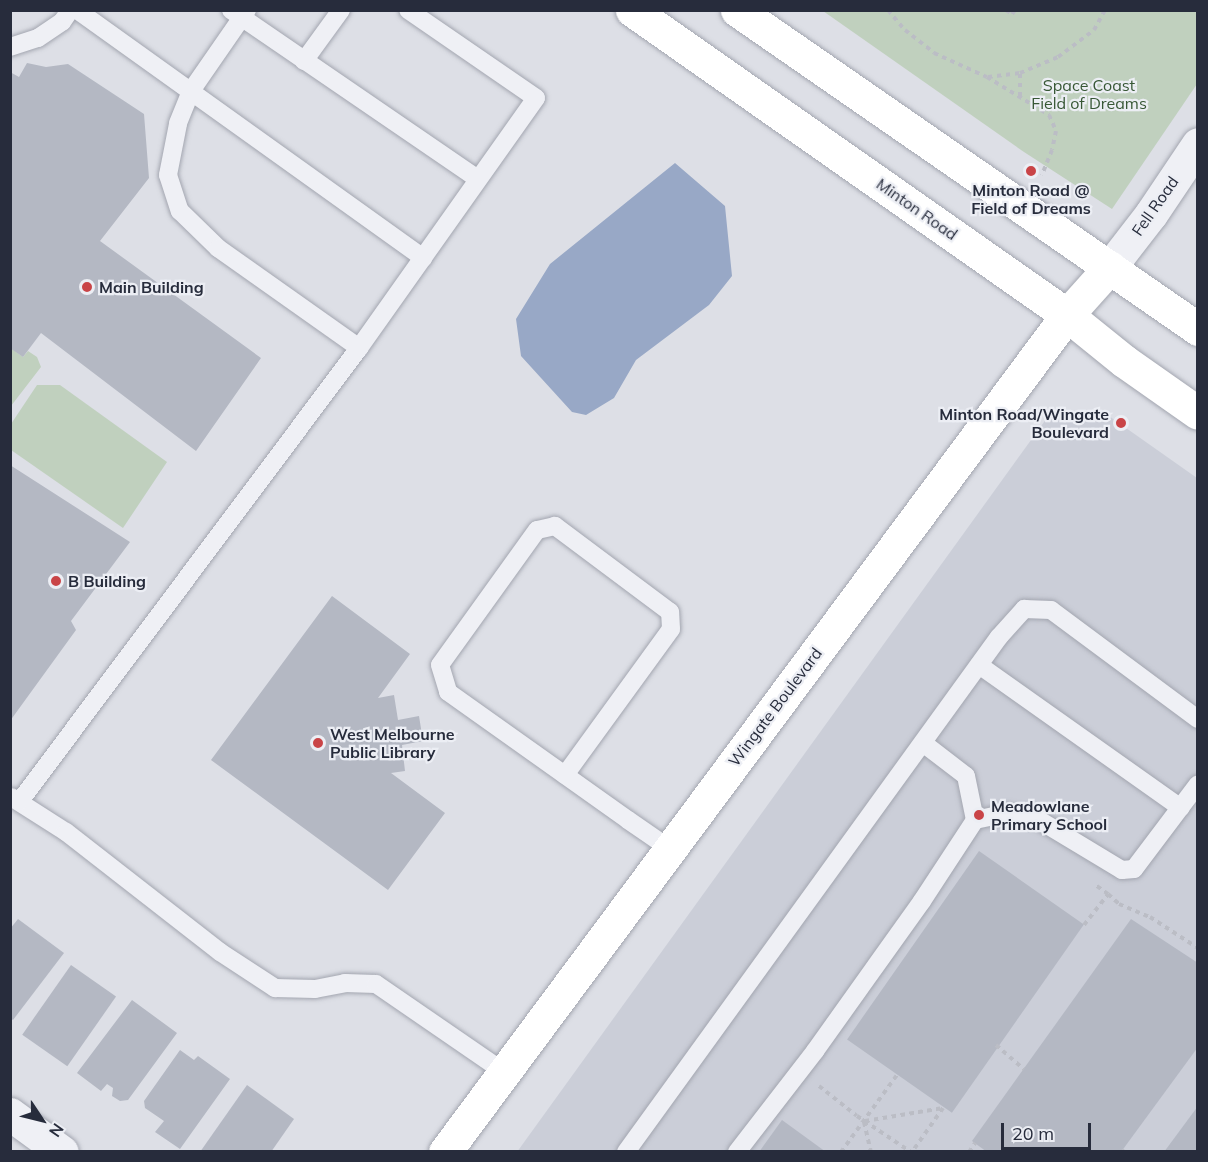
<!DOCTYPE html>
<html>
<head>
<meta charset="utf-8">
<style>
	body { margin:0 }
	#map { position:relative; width:1208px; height:1162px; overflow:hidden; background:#dddfe6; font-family:Mulish,sans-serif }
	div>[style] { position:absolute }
	.built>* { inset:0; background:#cbced8 }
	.green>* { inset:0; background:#c0d0be }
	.water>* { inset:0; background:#98a8c6 }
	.building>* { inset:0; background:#b4b8c3; transform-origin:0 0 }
	.path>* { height:4px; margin-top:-2px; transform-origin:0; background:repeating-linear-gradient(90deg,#bbbdc5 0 4.5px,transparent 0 9px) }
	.roads { filter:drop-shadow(0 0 2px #a3a6b0) drop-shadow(0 0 2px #a3a6b0) }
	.lane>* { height:18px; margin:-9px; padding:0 9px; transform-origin:9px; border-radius:9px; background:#eff0f5 }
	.street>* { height:33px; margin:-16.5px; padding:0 16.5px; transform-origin:16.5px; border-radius:16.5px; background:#eff0f5 }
	.secondary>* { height:33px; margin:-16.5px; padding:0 16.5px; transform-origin:16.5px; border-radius:16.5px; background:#fff }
	.dots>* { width:16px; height:16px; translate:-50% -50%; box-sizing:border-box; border:3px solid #eceef4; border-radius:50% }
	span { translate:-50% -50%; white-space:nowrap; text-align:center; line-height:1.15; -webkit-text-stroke:4.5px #eceef4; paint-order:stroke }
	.park-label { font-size:16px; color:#375735 }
	.poi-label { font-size:16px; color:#272c3c; font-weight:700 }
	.left { translate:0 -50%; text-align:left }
	.right { translate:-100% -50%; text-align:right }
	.street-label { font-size:16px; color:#272c3c }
	.frame { position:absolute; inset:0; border:12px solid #272c3c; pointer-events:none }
	.north { position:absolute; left:12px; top:1090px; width:60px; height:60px; -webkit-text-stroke:4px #eceef4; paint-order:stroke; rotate:125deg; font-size:16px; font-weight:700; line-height:24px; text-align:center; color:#272c3c }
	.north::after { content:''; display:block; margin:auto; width:21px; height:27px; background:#272c3c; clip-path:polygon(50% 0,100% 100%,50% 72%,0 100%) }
	.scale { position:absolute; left:1001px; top:1123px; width:90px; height:27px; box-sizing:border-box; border:3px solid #272c3c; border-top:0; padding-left:8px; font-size:18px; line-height:21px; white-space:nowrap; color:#272c3c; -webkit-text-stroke:4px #eceef4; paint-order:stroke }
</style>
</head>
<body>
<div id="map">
	<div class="built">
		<div style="clip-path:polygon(1052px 411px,1109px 416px,1197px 478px,1197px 1151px,517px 1152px)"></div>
	</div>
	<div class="green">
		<div style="clip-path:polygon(823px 11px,1197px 11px,1197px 84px,1112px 209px,1024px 152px)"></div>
		<div style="clip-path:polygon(11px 348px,23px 357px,28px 351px,37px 357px,41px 367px,11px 406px)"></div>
		<div style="clip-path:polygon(37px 385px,60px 385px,167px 462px,123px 528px,11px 450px,11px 424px)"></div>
	</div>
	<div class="water">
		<div style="clip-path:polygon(675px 163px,725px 206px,732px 276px,709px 305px,636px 360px,614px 398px,586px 415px,572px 412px,521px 356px,516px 319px,550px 264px)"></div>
	</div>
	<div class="building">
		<div style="clip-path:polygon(27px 63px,46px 67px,68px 64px,144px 114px,149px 178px,100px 241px,261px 358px,196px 451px,41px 333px,23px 357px,10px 348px,10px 72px,19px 77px)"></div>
		<div style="clip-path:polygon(10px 465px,130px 542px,71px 621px,76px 630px,10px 721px)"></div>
		<div style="clip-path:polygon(332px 596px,410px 654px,378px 698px,394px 695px,398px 720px,419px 716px,423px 741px,402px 745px,405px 771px,391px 773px,445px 813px,388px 890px,211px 760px)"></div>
		<div style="left:979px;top:851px;width:128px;height:230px;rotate:35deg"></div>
		<div style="clip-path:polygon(18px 919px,64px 953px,13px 1020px,10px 1018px,10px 929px)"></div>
		<div style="clip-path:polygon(1131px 919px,1198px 963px,1198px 1047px,1121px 1152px,987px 1152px,972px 1141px)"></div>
		<div style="left:71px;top:965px;width:55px;height:85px;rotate:35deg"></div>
		<div style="clip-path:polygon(132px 1000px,177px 1033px,128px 1100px,120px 1101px,112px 1096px,113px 1088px,107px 1084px,101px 1091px,77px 1073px)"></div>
		<div style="clip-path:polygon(180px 1050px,194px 1060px,198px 1056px,230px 1079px,180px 1149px,155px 1132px,164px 1121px,145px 1108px,144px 1101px)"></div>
		<div style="clip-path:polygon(247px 1085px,294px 1119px,271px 1152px,200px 1152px)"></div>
		<div style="clip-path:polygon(1198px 1106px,1198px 1152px,1164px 1152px)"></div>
		<div style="clip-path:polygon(782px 1120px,826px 1152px,759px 1152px)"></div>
	</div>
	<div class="path">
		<div style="left:888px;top:10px;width:26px;rotate:50deg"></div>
		<div style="left:905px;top:30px;width:37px;rotate:38deg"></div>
		<div style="left:934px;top:53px;width:58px;rotate:24.4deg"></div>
		<div style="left:987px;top:77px;width:73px;rotate:31.5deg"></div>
		<div style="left:1049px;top:115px;width:17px;rotate:66deg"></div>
		<div style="left:1056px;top:131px;width:19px;rotate:102deg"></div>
		<div style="left:1052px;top:150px;width:27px;rotate:112deg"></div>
		<div style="left:1006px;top:10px;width:7px;rotate:34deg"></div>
		<div style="left:1012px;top:14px;width:5px;rotate:-53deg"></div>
		<div style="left:988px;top:77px;width:32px;rotate:-7deg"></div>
		<div style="left:1020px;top:73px;width:41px;rotate:-22.8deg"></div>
		<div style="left:1058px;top:57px;width:45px;rotate:-36.9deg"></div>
		<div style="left:1094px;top:30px;width:23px;rotate:-61deg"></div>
		<div style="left:1020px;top:96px;width:23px;rotate:-90deg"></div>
		<div style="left:1108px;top:894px;width:15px;rotate:42deg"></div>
		<div style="left:1119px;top:904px;width:34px;rotate:23deg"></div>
		<div style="left:1150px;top:917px;width:57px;rotate:32.9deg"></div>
		<div style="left:1084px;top:925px;width:39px;rotate:-52deg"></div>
		<div style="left:1108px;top:894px;width:17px;rotate:-144deg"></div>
		<div style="left:996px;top:1045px;width:37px;rotate:41deg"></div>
		<div style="left:819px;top:1086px;width:48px;rotate:38.3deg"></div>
		<div style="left:857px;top:1116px;width:65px;rotate:33.7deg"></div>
		<div style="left:865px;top:1121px;width:79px;rotate:-9.5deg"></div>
		<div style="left:943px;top:1108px;width:54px;rotate:125.2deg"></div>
		<div style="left:864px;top:1122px;width:31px;rotate:77deg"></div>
		<div style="left:1122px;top:1150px;width:3px;rotate:45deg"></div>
		<div style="left:841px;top:1152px;width:95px;rotate:-54deg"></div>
		<div style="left:969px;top:1152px;width:11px;rotate:-56deg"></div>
	</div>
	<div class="roads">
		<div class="lane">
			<div style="left:77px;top:10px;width:426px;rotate:35.6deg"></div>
			<div style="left:231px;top:10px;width:299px;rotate:34.4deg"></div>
			<div style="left:247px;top:10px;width:98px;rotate:124.7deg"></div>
			<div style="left:191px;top:91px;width:35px;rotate:112deg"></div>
			<div style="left:178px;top:124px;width:52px;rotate:101.1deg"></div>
			<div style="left:168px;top:175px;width:38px;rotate:72deg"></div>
			<div style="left:180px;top:211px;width:53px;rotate:44.2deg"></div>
			<div style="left:218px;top:248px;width:173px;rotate:35.3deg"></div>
			<div style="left:10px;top:47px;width:29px;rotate:-18deg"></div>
			<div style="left:38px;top:38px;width:29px;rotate:-34deg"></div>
			<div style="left:62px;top:22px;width:14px;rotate:-56deg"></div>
			<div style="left:304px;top:61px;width:63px;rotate:-54deg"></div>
			<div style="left:979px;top:665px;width:247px;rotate:35.3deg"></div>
			<div style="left:923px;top:743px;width:54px;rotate:37.5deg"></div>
			<div style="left:966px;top:776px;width:45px;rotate:78.4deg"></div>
			<div style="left:565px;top:775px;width:180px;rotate:-54deg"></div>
			<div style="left:671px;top:629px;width:17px;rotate:-93deg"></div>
			<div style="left:670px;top:612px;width:144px;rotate:-143.2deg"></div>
			<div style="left:555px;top:526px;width:18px;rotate:167deg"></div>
			<div style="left:537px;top:530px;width:166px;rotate:125.7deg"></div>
			<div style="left:440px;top:665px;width:28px;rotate:73deg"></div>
			<div style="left:448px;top:692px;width:221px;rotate:35.4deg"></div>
			<div style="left:628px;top:820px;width:51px;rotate:34.6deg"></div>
			<div style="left:11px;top:797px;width:65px;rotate:32.5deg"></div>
			<div style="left:66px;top:832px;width:195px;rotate:37.9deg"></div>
			<div style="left:220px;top:952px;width:66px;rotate:33.2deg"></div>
			<div style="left:275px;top:988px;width:40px;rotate:1.4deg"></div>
			<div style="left:315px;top:989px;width:31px;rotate:-11deg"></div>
			<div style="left:345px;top:983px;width:31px;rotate:2deg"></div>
			<div style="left:376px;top:984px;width:155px;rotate:34.5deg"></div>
			<div style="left:20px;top:801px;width:566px;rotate:-53.19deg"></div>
			<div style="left:359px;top:348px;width:306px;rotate:-54.7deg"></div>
			<div style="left:536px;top:98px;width:155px;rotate:-145.5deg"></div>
			<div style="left:626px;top:1152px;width:636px;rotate:-54.09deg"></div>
			<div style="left:999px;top:637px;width:38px;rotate:-48deg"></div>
			<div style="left:1024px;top:609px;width:27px;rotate:2deg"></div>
			<div style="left:1051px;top:610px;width:183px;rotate:36.6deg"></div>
			<div style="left:737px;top:1152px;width:128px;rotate:-52.3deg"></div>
			<div style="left:815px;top:1051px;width:184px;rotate:-54.5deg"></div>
			<div style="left:922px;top:901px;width:97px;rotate:-56.8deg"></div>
			<div style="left:975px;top:820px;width:33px;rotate:-12deg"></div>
			<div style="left:1007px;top:813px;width:33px;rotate:12deg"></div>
			<div style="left:1039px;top:820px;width:97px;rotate:31.1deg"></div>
			<div style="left:1122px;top:870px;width:12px;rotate:-5deg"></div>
			<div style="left:1134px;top:869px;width:106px;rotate:-53deg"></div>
		</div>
		<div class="street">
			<div style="left:1110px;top:267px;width:67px;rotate:-52.3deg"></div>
			<div style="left:1151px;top:214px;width:84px;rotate:-56.1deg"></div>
			<div style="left:10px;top:1114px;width:64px;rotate:36.2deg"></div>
		</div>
		<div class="secondary">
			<div style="left:632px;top:10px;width:531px;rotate:35.04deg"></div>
			<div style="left:1067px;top:315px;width:73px;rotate:38.9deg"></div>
			<div style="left:1124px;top:361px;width:90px;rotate:35.1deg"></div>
			<div style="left:737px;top:10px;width:561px;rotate:34.68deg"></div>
			<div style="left:445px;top:1152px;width:1043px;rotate:-53.38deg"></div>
			<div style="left:1067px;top:315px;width:64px;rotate:-48.1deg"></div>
		</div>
	</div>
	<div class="dots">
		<div style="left:1031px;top:171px;background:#c94447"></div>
		<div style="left:87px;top:287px;background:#c94447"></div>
		<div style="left:1121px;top:423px;background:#c94447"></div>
		<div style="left:56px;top:581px;background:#c94447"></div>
		<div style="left:318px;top:743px;background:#c94447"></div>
		<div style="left:979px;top:815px;background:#c94447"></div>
	</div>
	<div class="park-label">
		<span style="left:1089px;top:94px">Space Coast<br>Field of Dreams</span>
	</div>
	<div class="poi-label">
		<span style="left:1031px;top:199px">Minton Road @<br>Field of Dreams</span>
		<span class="left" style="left:99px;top:287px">Main Building</span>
		<span class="right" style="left:1109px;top:423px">Minton Road/Wingate<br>Boulevard</span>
		<span class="left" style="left:68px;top:581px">B Building</span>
		<span class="left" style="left:330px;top:743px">West Melbourne<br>Public Library</span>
		<span class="left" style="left:991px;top:815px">Meadowlane<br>Primary School</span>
	</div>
	<div class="street-label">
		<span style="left:1155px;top:206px;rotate:-55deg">Fell Road</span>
		<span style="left:917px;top:209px;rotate:35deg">Minton Road</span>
		<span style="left:775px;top:707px;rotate:-53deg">Wingate Boulevard</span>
	</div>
	<div class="frame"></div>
	<div class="north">N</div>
	<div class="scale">20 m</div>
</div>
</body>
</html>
